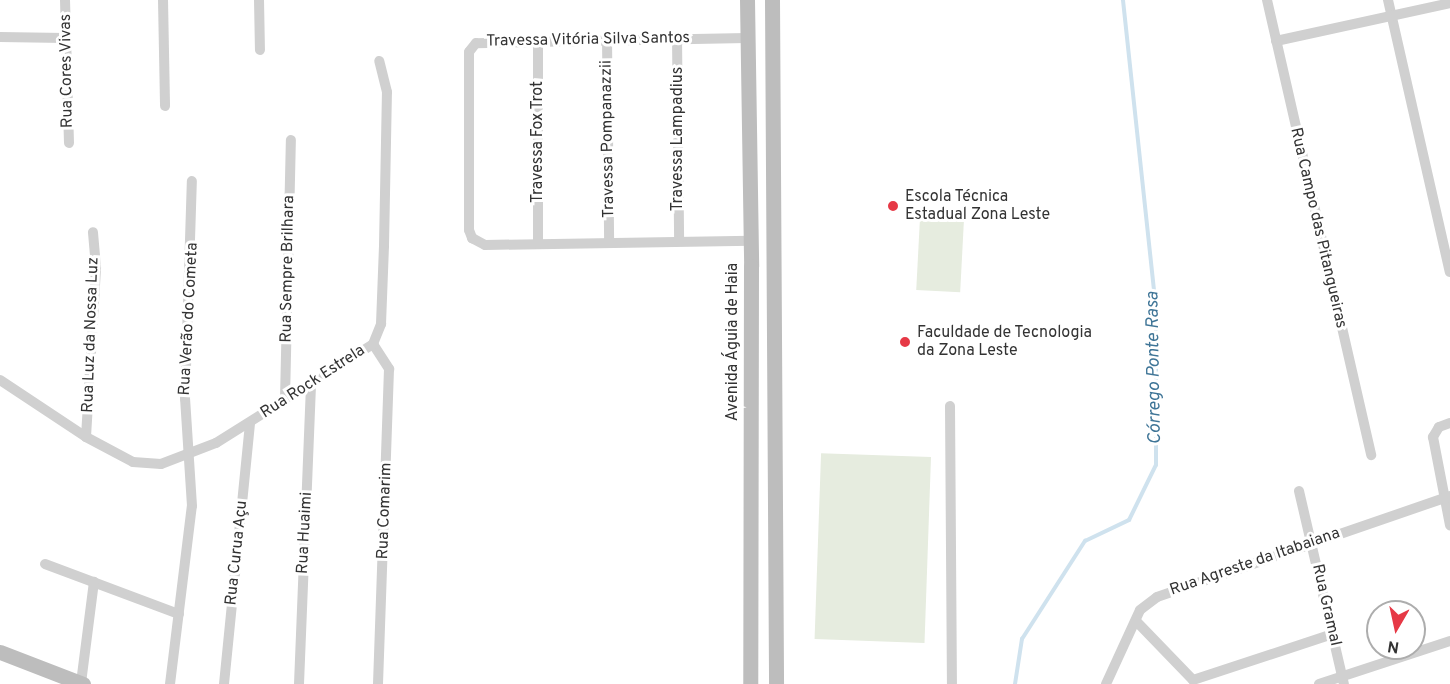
<!DOCTYPE html>
<html>
<head>
<meta charset="utf-8">
<style>
	body { margin:0 }
	#map { position:relative; width:1450px; height:684px; overflow:hidden; background:#fff; font-family:Overpass,sans-serif }
	div>[style] { position:absolute }
	.green>* { inset:0; background:#e6ecdf; transform-origin:0 0 }
	.stream>* { height:4px; margin:-2px; padding:0 2px; transform-origin:2px; border-radius:2px; background:#cfe2ee }
	.street>* { height:10px; margin:-5px; padding:0 5px; transform-origin:5px; border-radius:5px; background:#d0d0d0 }
	.secondary>* { height:15px; margin:-7.5px; padding:0 7.5px; transform-origin:7.5px; border-radius:7.5px; background:#bdbdbd }
	.dots>* { width:16px; height:16px; translate:-50% -50%; box-sizing:border-box; border:3px solid #fff; border-radius:50% }
	span { translate:-50% -50%; white-space:nowrap; text-align:center; line-height:1.15; -webkit-text-stroke:6px #fff; paint-order:stroke }
	.street-label { font-size:16px; color:#333 }
	.poi-label { font-size:16px; color:#333 }
	.left { translate:0 -50%; text-align:left }
	.water-label { font-size:18px; color:#3f7597; font-style:italic }
	.north { position:absolute; left:1366px; top:600px; width:60px; height:60px; box-sizing:border-box; background:#fff; border:2px solid #adadad; border-radius:50%; rotate:189deg; font-size:16px; font-weight:700; line-height:24px; text-align:center; color:#333 }
	.north::after { content:''; display:block; margin:auto; width:21px; height:27px; background:#e63946; clip-path:polygon(50% 0,100% 100%,50% 72%,0 100%) }
</style>
</head>
<body>
<div id="map">
	<div class="green">
		<div style="left:920px;top:218px;width:44px;height:72px;rotate:3deg"></div>
		<div style="left:931px;top:457px;width:186px;height:110px;rotate:92deg"></div>
	</div>
	<div class="stream">
		<div style="left:1015px;top:684px;width:46px;rotate:-81.2deg"></div>
		<div style="left:1022px;top:639px;width:117px;rotate:-57.3deg"></div>
		<div style="left:1085px;top:541px;width:49px;rotate:-25.5deg"></div>
		<div style="left:1129px;top:520px;width:61px;rotate:-63.9deg"></div>
		<div style="left:1156px;top:465px;width:156px;rotate:-90deg"></div>
		<div style="left:1156px;top:309px;width:311px;rotate:-96.1deg"></div>
	</div>
	<div class="street">
		<div style="left:65px;top:0;width:143px;rotate:88.4deg"></div>
		<div style="left:163px;top:0;width:106px;rotate:88.9deg"></div>
		<div style="left:259px;top:0;width:50px;rotate:88.9deg"></div>
		<div style="left:1267px;top:0;width:467px;rotate:77.1deg"></div>
		<div style="left:1388px;top:0;width:279px;rotate:77.2deg"></div>
		<div style="left:0;top:37px;width:65px;rotate:0.9deg"></div>
		<div style="left:677px;top:37px;width:204px;rotate:89.4deg"></div>
		<div style="left:607px;top:38px;width:202px;rotate:89.4deg"></div>
		<div style="left:747px;top:38px;width:271px;rotate:178.9deg"></div>
		<div style="left:476px;top:43px;width:11px;rotate:128deg"></div>
		<div style="left:469px;top:52px;width:178px;rotate:90deg"></div>
		<div style="left:469px;top:230px;width:9px;rotate:69deg"></div>
		<div style="left:472px;top:238px;width:15px;rotate:28deg"></div>
		<div style="left:485px;top:245px;width:266px;rotate:-0.9deg"></div>
		<div style="left:538px;top:40px;width:204px;rotate:90deg"></div>
		<div style="left:1276px;top:41px;width:178px;rotate:-12.3deg"></div>
		<div style="left:373px;top:344px;width:30px;rotate:57deg"></div>
		<div style="left:389px;top:369px;width:315px;rotate:92deg"></div>
		<div style="left:0;top:380px;width:103px;rotate:33.5deg"></div>
		<div style="left:86px;top:437px;width:53px;rotate:28deg"></div>
		<div style="left:133px;top:462px;width:28px;rotate:4deg"></div>
		<div style="left:161px;top:464px;width:59px;rotate:-20.9deg"></div>
		<div style="left:216px;top:443px;width:186px;rotate:-32.2deg"></div>
		<div style="left:373px;top:344px;width:22px;rotate:-68deg"></div>
		<div style="left:381px;top:324px;width:78px;rotate:-87.8deg"></div>
		<div style="left:384px;top:246px;width:154px;rotate:-88.9deg"></div>
		<div style="left:387px;top:92px;width:32px;rotate:-104deg"></div>
		<div style="left:285px;top:399px;width:259px;rotate:-88.7deg"></div>
		<div style="left:950px;top:406px;width:278px;rotate:89.6deg"></div>
		<div style="left:1450px;top:423px;width:12px;rotate:160deg"></div>
		<div style="left:1439px;top:427px;width:12px;rotate:121deg"></div>
		<div style="left:1433px;top:437px;width:90px;rotate:79.1deg"></div>
		<div style="left:86px;top:437px;width:170px;rotate:-86.6deg"></div>
		<div style="left:96px;top:267px;width:35px;rotate:-95deg"></div>
		<div style="left:1299px;top:491px;width:198px;rotate:76.9deg"></div>
		<div style="left:45px;top:564px;width:143px;rotate:20.5deg"></div>
		<div style="left:1136px;top:621px;width:82px;rotate:46deg"></div>
		<div style="left:1193px;top:680px;width:147px;rotate:-18.2deg"></div>
		<div style="left:81px;top:683px;width:102px;rotate:-82.7deg"></div>
		<div style="left:170px;top:684px;width:179px;rotate:-83deg"></div>
		<div style="left:192px;top:506px;width:107px;rotate:-93.7deg"></div>
		<div style="left:185px;top:399px;width:218px;rotate:-88.2deg"></div>
		<div style="left:224px;top:684px;width:262px;rotate:-84.3deg"></div>
		<div style="left:299px;top:684px;width:302px;rotate:-87.7deg"></div>
		<div style="left:1106px;top:684px;width:81px;rotate:-65.3deg"></div>
		<div style="left:1140px;top:610px;width:21px;rotate:-37deg"></div>
		<div style="left:1157px;top:597px;width:310px;rotate:-19deg"></div>
		<div style="left:1319px;top:684px;width:138px;rotate:-18.2deg"></div>
	</div>
	<div class="secondary">
		<div style="left:747px;top:0;width:266px;rotate:89.1deg"></div>
		<div style="left:751px;top:266px;width:418px;rotate:90.1deg"></div>
		<div style="left:772px;top:0;width:684px;rotate:89.66deg"></div>
		<div style="left:0;top:652px;width:89px;rotate:21.1deg"></div>
	</div>
	<div class="dots">
		<div style="left:893px;top:206px;background:#e63946"></div>
		<div style="left:905px;top:342px;background:#e63946"></div>
	</div>
	<div class="street-label">
		<span style="left:588px;top:40px;rotate:-1deg">Travessa Vitória Silva Santos</span>
		<span style="left:67px;top:71px;rotate:-91deg">Rua Cores Vivas</span>
		<span style="left:608px;top:139px;rotate:-91deg">Travessa Pompanazzii</span>
		<span style="left:678px;top:139px;rotate:-90deg">Travessa Lampadius</span>
		<span style="left:538px;top:142px;rotate:-90deg">Travessa Fox Trot</span>
		<span style="left:1318px;top:228px;rotate:77deg">Rua Campo das Pitangueiras</span>
		<span style="left:288px;top:269px;rotate:-89deg">Rua Sempre Brilhara</span>
		<span style="left:189px;top:319px;rotate:-87deg">Rua Verão do Cometa</span>
		<span style="left:91px;top:335px;rotate:-88deg">Rua Luz da Nossa Luz</span>
		<span style="left:733px;top:342px;rotate:-90deg">Avenida Águia de Haia</span>
		<span style="left:313px;top:382px;rotate:-33deg">Rua Rock Estrela</span>
		<span style="left:385px;top:511px;rotate:-88deg">Rua Comarim</span>
		<span style="left:305px;top:533px;rotate:-87deg">Rua Huaimi</span>
		<span style="left:237px;top:553px;rotate:-84deg">Rua Curua Açu</span>
		<span style="left:1255px;top:562px;rotate:-19deg">Rua Agreste da Itabaiana</span>
		<span style="left:1326px;top:605px;rotate:77deg">Rua Gramal</span>
	</div>
	<div class="poi-label">
		<span class="left" style="left:905px;top:206px">Escola Técnica<br>Estadual Zona Leste</span>
		<span class="left" style="left:917px;top:342px">Faculdade de Tecnologia<br>da Zona Leste</span>
	</div>
	<div class="water-label">
		<span style="left:1155px;top:368px;rotate:-91deg">Córrego Ponte Rasa</span>
	</div>
	<div class="north">N</div>
</div>
</body>
</html>
